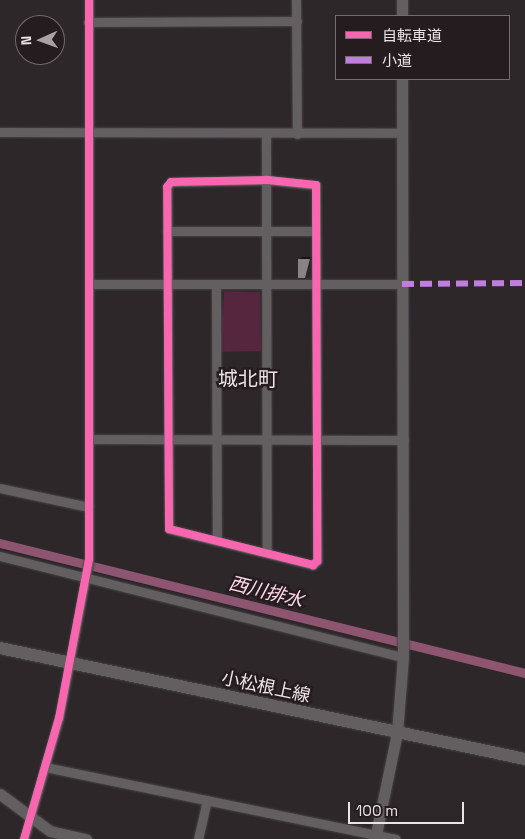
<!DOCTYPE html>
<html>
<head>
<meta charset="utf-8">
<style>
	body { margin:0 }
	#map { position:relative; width:525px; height:839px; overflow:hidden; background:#2d272a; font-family:"Space Grotesk","Noto Sans JP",sans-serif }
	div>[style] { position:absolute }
	.green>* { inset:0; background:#56253e }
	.shadow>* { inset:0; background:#0007 }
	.canal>* { height:9px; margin:-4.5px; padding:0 4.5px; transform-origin:4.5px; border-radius:4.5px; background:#8d5570 }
	.building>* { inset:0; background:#898386 }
	.roads { filter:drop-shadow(0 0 1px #484345) drop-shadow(0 0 1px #484345) }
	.minor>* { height:9px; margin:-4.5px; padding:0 4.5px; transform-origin:4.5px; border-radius:4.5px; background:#635e60 }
	.tertiary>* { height:11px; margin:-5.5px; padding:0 5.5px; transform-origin:5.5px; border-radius:5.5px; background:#635e60 }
	.secondary>* { height:12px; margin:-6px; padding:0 6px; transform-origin:6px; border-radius:6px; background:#635e60 }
	.quiet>* { height:6px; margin-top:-3px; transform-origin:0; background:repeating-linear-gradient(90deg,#c07fdc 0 12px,transparent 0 18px) }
	.cycleway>* { height:8px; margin:-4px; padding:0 4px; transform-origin:4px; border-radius:4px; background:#f766af }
	span { translate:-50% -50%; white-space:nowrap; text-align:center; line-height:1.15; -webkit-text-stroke:5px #251c20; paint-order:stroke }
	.street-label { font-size:18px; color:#eae4e6 }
	.water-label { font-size:19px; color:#fed7e8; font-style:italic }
	.quarter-label { font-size:20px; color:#eae4e6 }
	.legend { position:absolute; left:335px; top:15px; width:175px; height:65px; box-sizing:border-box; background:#251c20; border:1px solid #746c6f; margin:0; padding:6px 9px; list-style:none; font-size:15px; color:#eae4e6 }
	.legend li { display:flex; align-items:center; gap:10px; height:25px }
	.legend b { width:25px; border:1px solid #746c6f }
	.north { position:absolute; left:15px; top:15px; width:50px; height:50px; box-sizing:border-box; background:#251c20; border:1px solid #746c6f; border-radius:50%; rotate:268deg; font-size:14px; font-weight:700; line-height:20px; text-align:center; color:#eae4e6 }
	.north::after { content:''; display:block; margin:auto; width:18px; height:22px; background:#a8a2a4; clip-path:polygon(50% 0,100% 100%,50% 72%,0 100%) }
	.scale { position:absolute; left:348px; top:802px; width:116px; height:22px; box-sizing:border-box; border:2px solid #eae4e6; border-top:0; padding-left:6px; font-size:15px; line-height:18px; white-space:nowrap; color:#eae4e6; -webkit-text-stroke:4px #251c20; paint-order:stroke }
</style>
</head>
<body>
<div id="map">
	<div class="green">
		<div style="clip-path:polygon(224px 291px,260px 292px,261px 351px,220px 352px)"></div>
	</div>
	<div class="shadow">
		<div style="clip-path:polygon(302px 257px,312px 257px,305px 276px,299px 260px)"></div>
	</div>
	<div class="canal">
		<div style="left:0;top:543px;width:541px;rotate:13.91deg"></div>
	</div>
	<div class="building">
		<div style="clip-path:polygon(298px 259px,310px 259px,305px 278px,298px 278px)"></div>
	</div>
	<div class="roads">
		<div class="minor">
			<div style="left:296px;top:0;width:134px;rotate:89.6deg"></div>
			<div style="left:88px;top:22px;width:209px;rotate:-0.3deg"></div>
			<div style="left:0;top:132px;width:401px;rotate:0.1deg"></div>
			<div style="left:266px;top:133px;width:420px;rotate:89.9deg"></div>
			<div style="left:267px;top:180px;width:49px;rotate:5.8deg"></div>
			<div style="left:316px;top:185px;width:376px;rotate:89.8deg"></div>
			<div style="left:317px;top:561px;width:6px;rotate:135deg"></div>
			<div style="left:313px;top:565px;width:148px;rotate:-166deg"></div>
			<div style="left:169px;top:529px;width:342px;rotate:-90.3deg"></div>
			<div style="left:167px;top:187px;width:6px;rotate:-51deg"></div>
			<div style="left:171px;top:182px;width:96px;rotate:-1.2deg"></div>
			<div style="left:167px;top:231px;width:149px"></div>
			<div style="left:90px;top:284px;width:312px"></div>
			<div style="left:216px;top:287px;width:253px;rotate:89.8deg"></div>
			<div style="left:90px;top:439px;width:314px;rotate:0.2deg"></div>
			<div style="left:0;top:488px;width:91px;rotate:12.1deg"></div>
			<div style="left:0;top:556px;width:415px;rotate:14.1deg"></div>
			<div style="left:45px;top:767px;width:358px;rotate:11.6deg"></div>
			<div style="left:24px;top:839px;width:126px;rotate:-73.9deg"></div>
			<div style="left:59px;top:718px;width:162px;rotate:-79.3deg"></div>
			<div style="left:89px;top:559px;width:559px;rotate:-90deg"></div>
			<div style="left:198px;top:839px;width:40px;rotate:-77deg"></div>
		</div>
		<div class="tertiary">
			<div style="left:402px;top:16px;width:16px;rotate:-90deg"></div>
			<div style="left:0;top:794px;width:62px;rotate:36.5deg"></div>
			<div style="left:50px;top:831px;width:37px;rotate:13deg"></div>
			<div style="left:375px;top:839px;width:108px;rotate:-78.3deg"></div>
			<div style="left:397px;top:733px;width:76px;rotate:-85.5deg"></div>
			<div style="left:403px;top:657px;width:578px;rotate:-90.1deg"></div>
		</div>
		<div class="secondary">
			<div style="left:0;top:648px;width:537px;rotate:11.94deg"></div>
		</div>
	</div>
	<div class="quiet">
		<div style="left:402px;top:284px;width:123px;rotate:-0.5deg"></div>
	</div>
	<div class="cycleway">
		<div style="left:267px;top:180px;width:49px;rotate:5.8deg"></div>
		<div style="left:316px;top:185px;width:376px;rotate:89.8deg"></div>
		<div style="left:317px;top:561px;width:6px;rotate:135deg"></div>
		<div style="left:313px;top:565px;width:148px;rotate:-166deg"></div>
		<div style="left:169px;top:529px;width:342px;rotate:-90.3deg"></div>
		<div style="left:167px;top:187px;width:6px;rotate:-51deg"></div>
		<div style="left:171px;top:182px;width:96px;rotate:-1.2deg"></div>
		<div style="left:24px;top:839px;width:126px;rotate:-73.9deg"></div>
		<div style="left:59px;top:718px;width:162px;rotate:-79.3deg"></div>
		<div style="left:89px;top:559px;width:559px;rotate:-90deg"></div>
	</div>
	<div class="street-label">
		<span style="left:266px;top:687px;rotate:12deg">小松根上線</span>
	</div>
	<div class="water-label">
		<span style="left:266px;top:592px;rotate:14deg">西川排水</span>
	</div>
	<div class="quarter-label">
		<span style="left:248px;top:379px">城北町</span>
	</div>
	<ul class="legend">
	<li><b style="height:6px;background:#f766af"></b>自転車道</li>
	<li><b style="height:6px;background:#c07fdc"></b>小道</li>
	</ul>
	<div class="north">N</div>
	<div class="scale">100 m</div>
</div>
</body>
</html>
